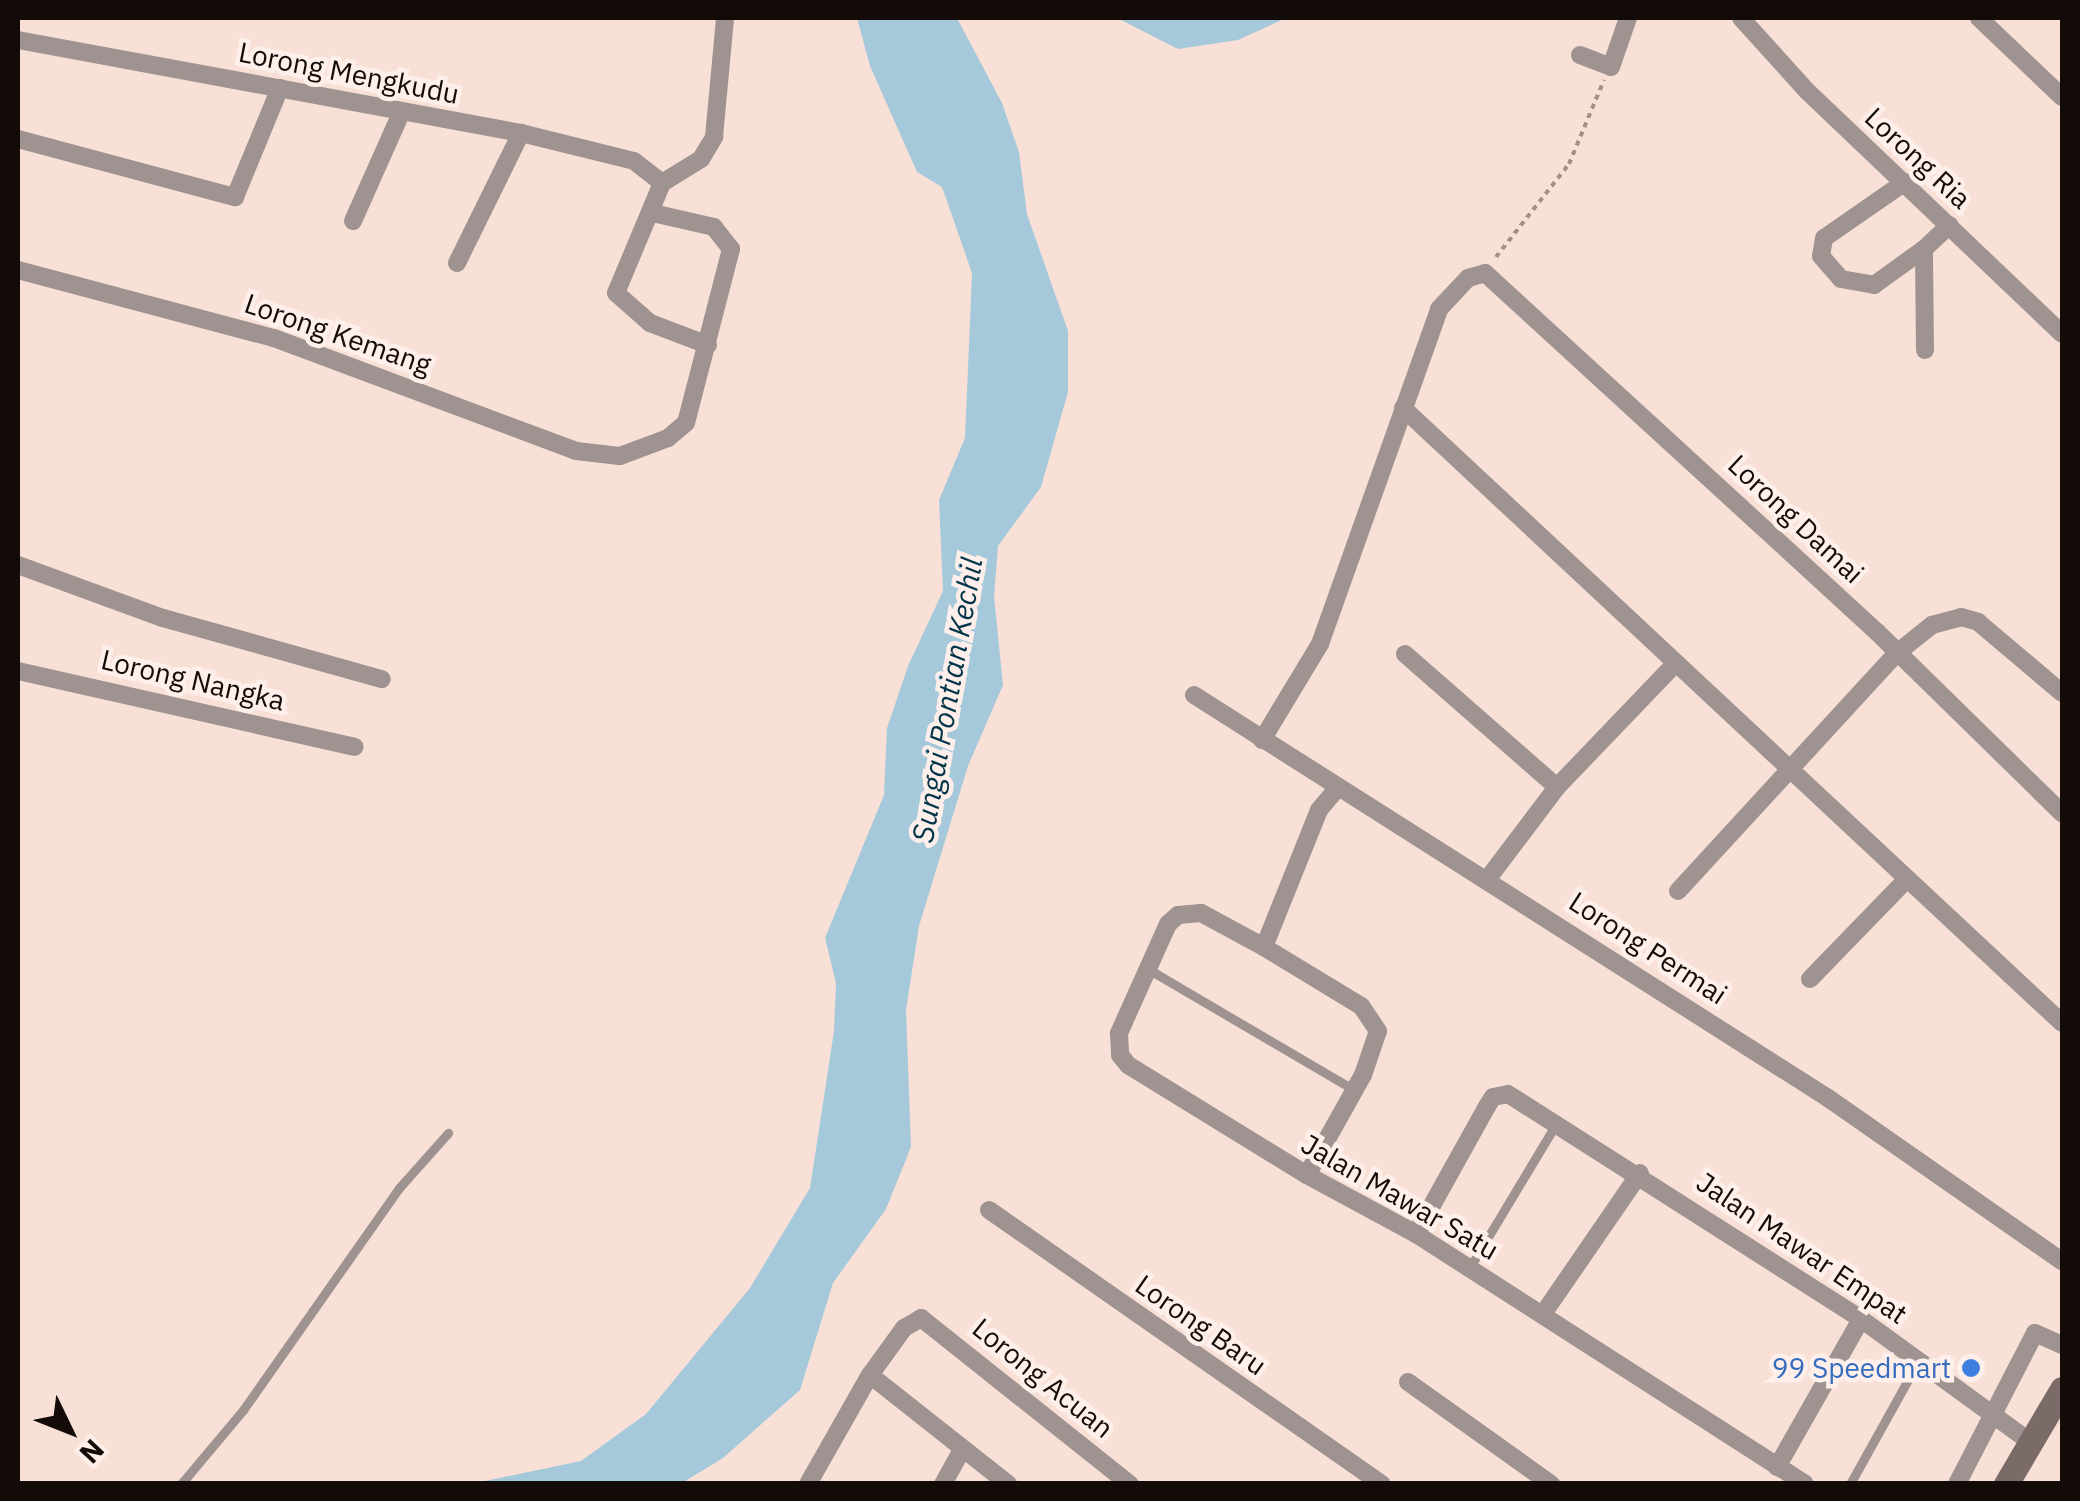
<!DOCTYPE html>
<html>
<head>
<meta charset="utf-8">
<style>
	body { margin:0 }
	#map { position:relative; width:2080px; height:1501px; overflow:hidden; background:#f8e0d6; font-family:"IBM Plex Sans",sans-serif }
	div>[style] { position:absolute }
	.water>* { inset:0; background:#a5c9db }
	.path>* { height:4px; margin-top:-2px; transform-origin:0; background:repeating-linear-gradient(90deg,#a29088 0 5px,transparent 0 10px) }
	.service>* { height:9px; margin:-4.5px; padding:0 4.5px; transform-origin:4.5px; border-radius:4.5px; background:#9e9390 }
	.minor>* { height:18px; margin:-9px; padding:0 9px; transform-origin:9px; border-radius:9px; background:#9e9390 }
	.secondary>* { height:25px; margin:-12.5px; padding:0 12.5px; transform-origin:12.5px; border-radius:12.5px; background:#7b6b68 }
	.dots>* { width:28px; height:28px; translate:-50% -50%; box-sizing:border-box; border:5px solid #feefea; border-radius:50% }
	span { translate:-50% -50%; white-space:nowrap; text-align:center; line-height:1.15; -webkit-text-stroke:9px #feefea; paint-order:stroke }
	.street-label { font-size:28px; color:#130b08 }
	.shop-label { font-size:28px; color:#366cbe }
	.right { translate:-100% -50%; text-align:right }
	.water-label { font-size:30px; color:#023549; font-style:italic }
	.frame { position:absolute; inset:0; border:20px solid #130b08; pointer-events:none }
	.north { position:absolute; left:20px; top:1381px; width:100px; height:100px; -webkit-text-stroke:8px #feefea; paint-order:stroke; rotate:133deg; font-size:28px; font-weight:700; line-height:40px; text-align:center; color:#130b08 }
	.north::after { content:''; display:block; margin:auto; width:35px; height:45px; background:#130b08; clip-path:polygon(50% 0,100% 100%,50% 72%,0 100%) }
</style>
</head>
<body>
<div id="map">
	<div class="water">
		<div style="clip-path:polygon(857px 18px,957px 18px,1002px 103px,1019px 152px,1027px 214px,1068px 331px,1068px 392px,1041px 487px,998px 546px,994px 596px,1003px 685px,968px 766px,919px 926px,906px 1010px,911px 1147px,886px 1209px,833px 1283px,800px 1390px,723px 1458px,682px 1483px,475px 1483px,581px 1461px,646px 1414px,750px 1288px,810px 1188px,834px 1031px,836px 983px,825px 938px,884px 795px,887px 728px,908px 666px,943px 591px,939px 500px,965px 438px,972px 273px,942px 187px,917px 172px,870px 66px)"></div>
		<div style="clip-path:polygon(1117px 18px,1286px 18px,1238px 40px,1178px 49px)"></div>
	</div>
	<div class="path">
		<div style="left:1496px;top:257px;width:118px;rotate:-51.9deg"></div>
		<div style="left:1569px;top:164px;width:91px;rotate:-67.4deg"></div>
	</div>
	<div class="service">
		<div style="left:1148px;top:969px;width:239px;rotate:30.4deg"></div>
		<div style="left:1470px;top:1267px;width:167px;rotate:-59deg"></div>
		<div style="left:181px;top:1484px;width:97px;rotate:-50deg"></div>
		<div style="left:243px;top:1410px;width:271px;rotate:-54.9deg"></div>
		<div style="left:399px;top:1188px;width:74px;rotate:-48.3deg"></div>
		<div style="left:1850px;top:1484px;width:142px;rotate:-60.9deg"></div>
	</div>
	<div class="minor">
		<div style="left:1741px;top:18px;width:98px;rotate:47.9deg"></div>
		<div style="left:1807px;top:91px;width:352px;rotate:43.6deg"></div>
		<div style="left:1979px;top:18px;width:115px;rotate:43.6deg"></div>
		<div style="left:18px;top:40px;width:512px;rotate:10.48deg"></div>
		<div style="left:521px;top:133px;width:116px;rotate:13.9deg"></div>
		<div style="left:634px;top:161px;width:36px;rotate:38deg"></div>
		<div style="left:1580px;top:55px;width:33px;rotate:21deg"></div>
		<div style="left:1611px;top:67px;width:52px;rotate:-70.9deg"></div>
		<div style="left:18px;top:139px;width:225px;rotate:15deg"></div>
		<div style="left:235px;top:197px;width:118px;rotate:-67.6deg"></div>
		<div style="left:1905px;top:182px;width:98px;rotate:145.3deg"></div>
		<div style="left:1824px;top:238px;width:18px;rotate:99deg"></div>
		<div style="left:1821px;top:256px;width:30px;rotate:49deg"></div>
		<div style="left:1841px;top:279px;width:34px;rotate:10deg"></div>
		<div style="left:1874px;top:285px;width:62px;rotate:-35.8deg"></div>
		<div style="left:662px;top:183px;width:119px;rotate:112.7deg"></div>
		<div style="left:616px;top:293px;width:45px;rotate:41.4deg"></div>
		<div style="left:650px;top:323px;width:62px;rotate:20.8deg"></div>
		<div style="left:662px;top:183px;width:46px;rotate:-31.6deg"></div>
		<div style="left:701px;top:159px;width:26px;rotate:-59deg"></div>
		<div style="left:714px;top:137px;width:120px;rotate:-84.7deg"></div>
		<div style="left:353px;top:221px;width:120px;rotate:-66deg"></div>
		<div style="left:457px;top:263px;width:145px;rotate:-63.8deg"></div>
		<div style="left:18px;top:270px;width:265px;rotate:14.9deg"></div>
		<div style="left:274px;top:338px;width:322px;rotate:20.5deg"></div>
		<div style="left:576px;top:451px;width:44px;rotate:6.5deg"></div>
		<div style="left:620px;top:456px;width:51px;rotate:-20.6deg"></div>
		<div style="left:668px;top:438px;width:23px;rotate:-40deg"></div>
		<div style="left:686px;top:423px;width:180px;rotate:-75.5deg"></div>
		<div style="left:731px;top:249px;width:28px;rotate:-128deg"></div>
		<div style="left:714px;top:227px;width:63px;rotate:-167.1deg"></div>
		<div style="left:1925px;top:350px;width:101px;rotate:-90.6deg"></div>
		<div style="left:1924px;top:249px;width:35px;rotate:-43deg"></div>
		<div style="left:1403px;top:408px;width:901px;rotate:43.02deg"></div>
		<div style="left:18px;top:565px;width:154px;rotate:20.1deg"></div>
		<div style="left:163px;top:618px;width:227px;rotate:15.6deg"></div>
		<div style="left:1405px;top:654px;width:202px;rotate:41.2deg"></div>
		<div style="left:18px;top:671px;width:345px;rotate:12.7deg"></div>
		<div style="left:1194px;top:695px;width:751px;rotate:32.44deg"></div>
		<div style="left:1828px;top:1098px;width:285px;rotate:34.9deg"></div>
		<div style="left:1262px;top:740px;width:112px;rotate:-58.9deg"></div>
		<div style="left:1320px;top:644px;width:356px;rotate:-70.4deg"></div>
		<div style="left:1439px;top:309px;width:42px;rotate:-46.9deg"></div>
		<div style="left:1468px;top:278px;width:18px;rotate:-16deg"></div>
		<div style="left:1485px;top:273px;width:532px;rotate:42.48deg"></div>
		<div style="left:1877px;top:632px;width:259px;rotate:44.4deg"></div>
		<div style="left:1489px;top:877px;width:113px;rotate:-52.9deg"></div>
		<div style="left:1557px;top:787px;width:169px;rotate:-46.2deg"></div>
		<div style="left:1678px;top:891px;width:323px;rotate:-47.4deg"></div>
		<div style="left:1897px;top:653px;width:45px;rotate:-38.7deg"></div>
		<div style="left:1932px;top:625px;width:30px;rotate:-15deg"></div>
		<div style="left:1961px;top:617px;width:18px;rotate:16deg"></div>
		<div style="left:1978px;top:622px;width:110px;rotate:40.2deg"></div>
		<div style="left:1264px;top:947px;width:148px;rotate:-68.1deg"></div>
		<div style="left:1319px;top:810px;width:30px;rotate:-50deg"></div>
		<div style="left:1810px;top:979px;width:139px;rotate:-45.9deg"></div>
		<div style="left:1307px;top:1175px;width:115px;rotate:-60.8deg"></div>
		<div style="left:1363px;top:1075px;width:46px;rotate:-71.2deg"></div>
		<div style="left:1378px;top:1031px;width:30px;rotate:-124deg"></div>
		<div style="left:1361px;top:1006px;width:114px;rotate:-148.7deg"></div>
		<div style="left:1264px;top:947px;width:72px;rotate:-151.6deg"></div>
		<div style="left:1201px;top:913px;width:23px;rotate:175deg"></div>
		<div style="left:1178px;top:915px;width:13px;rotate:138deg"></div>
		<div style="left:1168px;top:924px;width:120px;rotate:114.2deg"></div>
		<div style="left:1119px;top:1033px;width:22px;rotate:87deg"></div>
		<div style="left:1120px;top:1055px;width:13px;rotate:51deg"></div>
		<div style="left:1128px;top:1065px;width:210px;rotate:31.6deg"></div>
		<div style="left:1307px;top:1175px;width:124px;rotate:28.4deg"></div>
		<div style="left:1416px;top:1234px;width:462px;rotate:32.7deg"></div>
		<div style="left:989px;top:1210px;width:479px;rotate:34.9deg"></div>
		<div style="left:1416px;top:1234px;width:144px;rotate:-60.9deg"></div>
		<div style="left:1486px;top:1108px;width:13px;rotate:-58deg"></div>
		<div style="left:1493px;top:1097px;width:15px;rotate:-11deg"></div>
		<div style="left:1508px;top:1094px;width:419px;rotate:32.5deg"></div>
		<div style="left:1861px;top:1319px;width:208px;rotate:36deg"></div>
		<div style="left:1543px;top:1314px;width:171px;rotate:-55.5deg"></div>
		<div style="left:870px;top:1375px;width:176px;rotate:38.3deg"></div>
		<div style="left:1408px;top:1382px;width:176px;rotate:35.5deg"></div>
		<div style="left:1777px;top:1467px;width:170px;rotate:-60.4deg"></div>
		<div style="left:808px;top:1484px;width:125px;rotate:-60.4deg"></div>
		<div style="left:870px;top:1375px;width:58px;rotate:-54.1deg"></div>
		<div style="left:904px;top:1328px;width:20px;rotate:-30deg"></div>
		<div style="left:921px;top:1318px;width:267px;rotate:38.5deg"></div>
		<div style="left:943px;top:1484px;width:38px;rotate:-61deg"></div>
		<div style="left:1957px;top:1484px;width:170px;rotate:-62.7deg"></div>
		<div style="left:2035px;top:1333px;width:30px;rotate:24deg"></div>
	</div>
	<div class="secondary">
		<div style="left:2006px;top:1484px;width:110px;rotate:-59.5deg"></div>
	</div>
	<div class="dots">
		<div style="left:1971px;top:1368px;background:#3f7fe0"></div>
	</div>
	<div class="street-label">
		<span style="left:349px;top:73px;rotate:11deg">Lorong Mengkudu</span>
		<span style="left:1918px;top:158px;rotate:43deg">Lorong Ria</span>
		<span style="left:338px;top:334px;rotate:19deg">Lorong Kemang</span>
		<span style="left:1796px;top:519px;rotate:43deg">Lorong Damai</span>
		<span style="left:193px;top:680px;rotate:13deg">Lorong Nangka</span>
		<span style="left:1648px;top:948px;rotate:33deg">Lorong Permai</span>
		<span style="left:1400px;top:1197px;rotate:30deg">Jalan Mawar Satu</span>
		<span style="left:1802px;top:1248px;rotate:34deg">Jalan Mawar Empat</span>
		<span style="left:1201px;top:1325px;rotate:35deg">Lorong Baru</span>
		<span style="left:1043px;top:1378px;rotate:39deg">Lorong Acuan</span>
	</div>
	<div class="shop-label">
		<span class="right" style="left:1951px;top:1368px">99 Speedmart</span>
	</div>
	<div class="water-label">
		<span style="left:947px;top:700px;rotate:-80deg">Sungai Pontian Kechil</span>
	</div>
	<div class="frame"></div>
	<div class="north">N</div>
</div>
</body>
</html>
